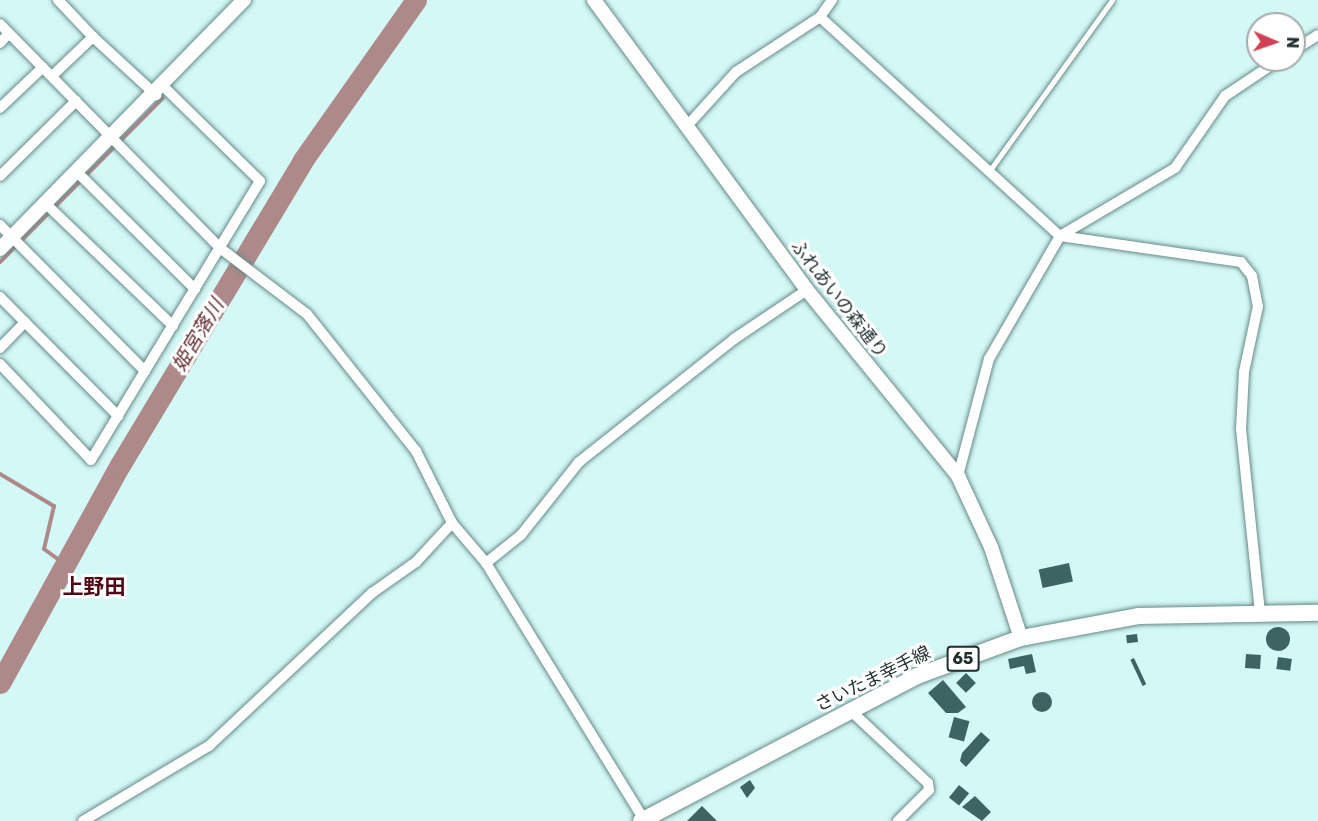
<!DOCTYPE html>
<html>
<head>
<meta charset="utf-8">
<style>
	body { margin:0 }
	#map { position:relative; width:1318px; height:821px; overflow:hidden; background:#d3f8f6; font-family:Rubik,"Noto Sans JP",sans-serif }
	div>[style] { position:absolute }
	.stream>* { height:4px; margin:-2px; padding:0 2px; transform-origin:2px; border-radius:2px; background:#ae898a }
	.river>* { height:21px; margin:-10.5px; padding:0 10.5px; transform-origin:10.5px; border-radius:10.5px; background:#ae898a }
	.building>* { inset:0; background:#3d6463; transform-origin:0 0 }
	.round { border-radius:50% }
	.roads { filter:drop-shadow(0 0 2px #688a89) drop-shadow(0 0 2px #688a89) }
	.service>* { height:5px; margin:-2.5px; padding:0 2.5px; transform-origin:2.5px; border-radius:2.5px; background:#fff }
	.minor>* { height:10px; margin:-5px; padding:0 5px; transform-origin:5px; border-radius:5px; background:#fff }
	.tertiary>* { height:14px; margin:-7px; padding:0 7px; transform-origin:7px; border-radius:7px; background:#fff }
	.primary>* { height:16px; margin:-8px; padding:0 8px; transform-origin:8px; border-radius:8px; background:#fff }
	span { translate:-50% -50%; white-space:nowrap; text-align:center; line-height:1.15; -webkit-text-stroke:6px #fff; paint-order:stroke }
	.shield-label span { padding:2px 4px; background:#fff; border:2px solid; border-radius:4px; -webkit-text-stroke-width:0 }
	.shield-label { font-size:16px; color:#1f2d2c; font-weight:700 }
	.street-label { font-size:18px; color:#1f2d2c }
	.water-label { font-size:20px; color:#683337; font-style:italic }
	.quarter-label { font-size:21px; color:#4f0916; font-weight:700 }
	.north { position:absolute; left:1246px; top:12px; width:60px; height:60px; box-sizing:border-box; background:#fff; border:2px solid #a5abab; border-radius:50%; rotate:92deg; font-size:16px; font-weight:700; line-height:24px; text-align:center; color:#1f2d2c }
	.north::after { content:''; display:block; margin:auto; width:21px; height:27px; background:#d14054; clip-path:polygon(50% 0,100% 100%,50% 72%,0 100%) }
</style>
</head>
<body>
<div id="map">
	<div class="stream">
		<div style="left:0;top:262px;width:231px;rotate:-45.2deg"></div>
		<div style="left:0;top:474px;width:63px;rotate:30.7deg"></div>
		<div style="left:54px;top:506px;width:44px;rotate:103.1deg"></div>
		<div style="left:44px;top:549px;width:27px;rotate:36deg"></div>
	</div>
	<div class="river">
		<div style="left:0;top:683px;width:249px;rotate:-61.2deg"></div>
		<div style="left:120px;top:465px;width:356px;rotate:-59deg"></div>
		<div style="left:303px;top:160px;width:196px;rotate:-54.8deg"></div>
	</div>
	<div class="building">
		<div style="left:1069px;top:563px;width:19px;height:31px;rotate:78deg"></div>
		<div class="round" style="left:1266px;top:627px;width:24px;height:24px"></div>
		<div style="left:1137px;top:634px;width:8px;height:11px;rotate:83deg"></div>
		<div style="clip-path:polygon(1032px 654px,1036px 672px,1026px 674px,1024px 666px,1010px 669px,1008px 659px)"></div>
		<div style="left:1246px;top:654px;width:15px;height:14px;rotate:4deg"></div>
		<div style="left:1278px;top:657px;width:14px;height:12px;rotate:8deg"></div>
		<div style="left:1134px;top:658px;width:29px;height:4px;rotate:65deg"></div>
		<div style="left:966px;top:673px;width:14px;height:14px;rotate:45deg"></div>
		<div style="clip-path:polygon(943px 680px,966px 707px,958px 713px,946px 713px,928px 693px)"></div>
		<div class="round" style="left:1032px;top:692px;width:20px;height:20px"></div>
		<div style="left:954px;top:717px;width:16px;height:21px;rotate:15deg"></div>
		<div style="clip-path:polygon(981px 732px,990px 740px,966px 767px,960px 761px,962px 753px)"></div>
		<div style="clip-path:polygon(750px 780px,755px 788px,747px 798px,740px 787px)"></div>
		<div style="left:959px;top:785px;width:13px;height:16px;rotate:39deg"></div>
		<div style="clip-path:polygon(975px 796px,991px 812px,982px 821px,962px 807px)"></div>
		<div style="clip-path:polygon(702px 806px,717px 821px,687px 821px)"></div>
	</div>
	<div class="roads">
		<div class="service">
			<div style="left:990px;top:170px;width:209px;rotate:-54.3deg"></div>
		</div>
		<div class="minor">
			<div style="left:58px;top:0;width:51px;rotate:46.6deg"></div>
			<div style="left:820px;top:17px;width:325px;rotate:42.4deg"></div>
			<div style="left:1060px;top:236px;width:183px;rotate:8.2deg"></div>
			<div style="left:1241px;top:262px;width:18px;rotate:52deg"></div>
			<div style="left:1252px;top:276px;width:31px;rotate:79deg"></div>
			<div style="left:1258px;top:306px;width:67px;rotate:102deg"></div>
			<div style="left:1244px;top:372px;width:57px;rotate:93deg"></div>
			<div style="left:1241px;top:429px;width:185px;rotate:84.1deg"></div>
			<div style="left:0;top:24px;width:314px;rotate:45.5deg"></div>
			<div style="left:220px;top:248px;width:109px;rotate:37.2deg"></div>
			<div style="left:307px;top:314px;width:175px;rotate:51.5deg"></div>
			<div style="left:416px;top:451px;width:80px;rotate:63.4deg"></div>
			<div style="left:452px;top:523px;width:52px;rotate:49.6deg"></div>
			<div style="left:486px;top:563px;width:302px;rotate:58.4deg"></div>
			<div style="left:0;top:43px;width:13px;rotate:-48deg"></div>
			<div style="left:1294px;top:50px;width:28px;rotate:-32deg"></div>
			<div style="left:52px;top:76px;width:57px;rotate:-43.6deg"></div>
			<div style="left:93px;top:37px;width:86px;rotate:42.6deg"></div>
			<div style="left:0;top:108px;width:59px;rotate:-43.6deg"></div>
			<div style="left:687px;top:126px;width:73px;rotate:-47.8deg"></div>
			<div style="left:736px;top:72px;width:100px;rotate:-33.2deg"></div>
			<div style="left:820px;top:17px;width:21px;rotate:-55deg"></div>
			<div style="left:78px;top:173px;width:165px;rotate:44.8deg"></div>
			<div style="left:0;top:176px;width:107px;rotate:-44.6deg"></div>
			<div style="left:46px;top:204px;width:176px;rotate:43.8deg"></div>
			<div style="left:0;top:225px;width:206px;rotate:45.2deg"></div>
			<div style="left:0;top:297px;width:168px;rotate:45.2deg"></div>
			<div style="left:0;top:348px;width:36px;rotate:-46deg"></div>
			<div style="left:0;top:364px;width:132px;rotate:46.5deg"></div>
			<div style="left:91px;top:460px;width:326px;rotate:-58.8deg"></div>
			<div style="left:260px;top:181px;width:134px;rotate:-135.6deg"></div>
			<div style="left:958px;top:476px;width:121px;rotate:-75.2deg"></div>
			<div style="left:989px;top:359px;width:142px;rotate:-60deg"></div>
			<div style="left:1060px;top:236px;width:134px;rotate:-30.6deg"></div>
			<div style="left:1175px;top:168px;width:88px;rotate:-55.2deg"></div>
			<div style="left:1225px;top:96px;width:65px;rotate:-33.7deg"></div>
			<div style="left:486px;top:563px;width:45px;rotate:-38.7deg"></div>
			<div style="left:521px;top:535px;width:93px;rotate:-51.5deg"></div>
			<div style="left:579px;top:462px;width:198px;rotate:-38.4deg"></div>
			<div style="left:734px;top:339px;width:88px;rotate:-33.9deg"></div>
			<div style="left:851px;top:711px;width:105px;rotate:43.1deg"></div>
			<div style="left:928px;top:783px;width:7px;rotate:82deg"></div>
			<div style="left:929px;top:790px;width:44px;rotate:135deg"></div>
			<div style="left:83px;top:821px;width:147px;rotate:-30.8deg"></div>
			<div style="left:209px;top:746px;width:224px;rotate:-43.2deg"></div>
			<div style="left:372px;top:593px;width:54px;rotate:-35.2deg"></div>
			<div style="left:416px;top:562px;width:53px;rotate:-47.3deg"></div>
		</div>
		<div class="tertiary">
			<div style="left:594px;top:0;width:360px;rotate:53.7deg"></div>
			<div style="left:807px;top:290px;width:240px;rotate:50.9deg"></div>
			<div style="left:958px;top:476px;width:78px;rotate:65.1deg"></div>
			<div style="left:991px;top:547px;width:96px;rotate:71.8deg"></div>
			<div style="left:0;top:249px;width:349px;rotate:-45.6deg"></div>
		</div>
		<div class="primary">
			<div style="left:641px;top:821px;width:312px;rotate:-27.7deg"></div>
			<div style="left:917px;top:676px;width:111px;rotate:-20.1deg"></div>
			<div style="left:1021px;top:638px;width:119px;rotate:-10.6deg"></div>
			<div style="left:1138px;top:616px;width:180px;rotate:-1deg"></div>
		</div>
	</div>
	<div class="shield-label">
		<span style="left:963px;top:659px">65</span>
	</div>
	<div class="street-label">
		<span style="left:839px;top:299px;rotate:52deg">ふれあいの森通り</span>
		<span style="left:873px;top:679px;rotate:-26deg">さいたま幸手線</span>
	</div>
	<div class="water-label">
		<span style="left:198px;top:335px;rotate:-59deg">姫宮落川</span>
	</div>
	<div class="quarter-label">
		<span style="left:94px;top:587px">上野田</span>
	</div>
	<div class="north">N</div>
</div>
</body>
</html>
